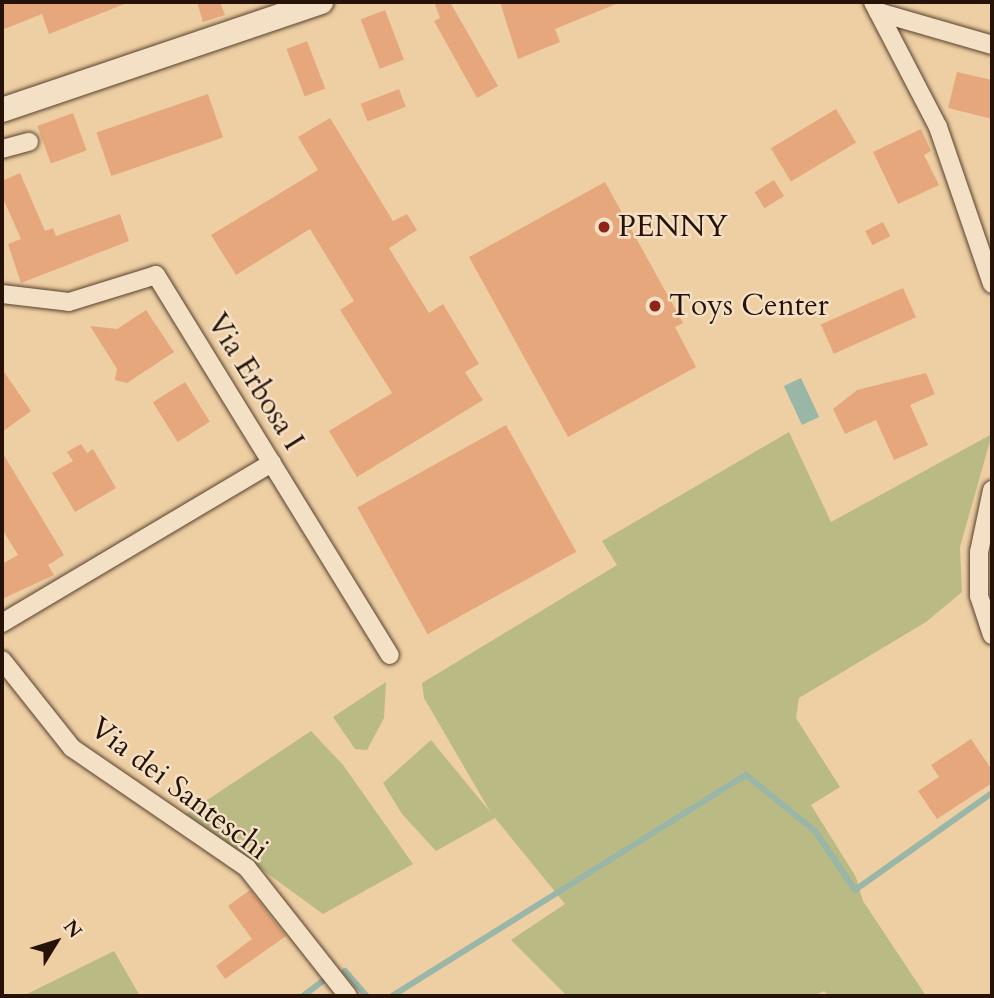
<!DOCTYPE html>
<html>
<head>
<meta charset="utf-8">
<style>
	body { margin:0 }
	#map { position:relative; width:994px; height:998px; overflow:hidden; background:#eecfa4; font-family:Cardo,serif }
	div>[style] { position:absolute }
	.green>* { inset:0; background:#baba85 }
	.water>* { inset:0; background:#99b6a6; transform-origin:0 0 }
	.stream>* { height:6px; margin:-3px; padding:0 3px; transform-origin:3px; border-radius:3px; background:#99b6a6 }
	.building>* { inset:0; background:#e6a77d; transform-origin:0 0 }
	.roads { filter:drop-shadow(0 0 2px #58412e) drop-shadow(0 0 2px #58412e) }
	.street>* { height:18px; margin:-9px; padding:0 9px; transform-origin:9px; border-radius:9px; background:#f4e0c4 }
	.secondary>* { height:24px; margin:-12px; padding:0 12px; transform-origin:12px; border-radius:12px; background:#f4e0c4 }
	.dots>* { width:19px; height:19px; translate:-50% -50%; box-sizing:border-box; border:4px solid #f4e0c4; border-radius:50% }
	span { translate:-50% -50%; white-space:nowrap; text-align:center; line-height:1.15; -webkit-text-stroke:5px #f4e0c4; paint-order:stroke }
	.poi-label { font-size:30px; color:#261207 }
	.left { translate:0 -50%; text-align:left }
	.street-label { font-size:30px; color:#261207 }
	.frame { position:absolute; inset:0; border:4px solid #261207; pointer-events:none }
	.north { position:absolute; left:21px; top:907px; width:70px; height:70px; -webkit-text-stroke:5px #f4e0c4; paint-order:stroke; rotate:52deg; font-size:19px; font-weight:700; line-height:28px; text-align:center; color:#261207 }
	.north::after { content:''; display:block; margin:auto; width:24px; height:32px; background:#261207; clip-path:polygon(50% 0,100% 100%,50% 72%,0 100%) }
</style>
</head>
<body>
<div id="map">
	<div class="green">
		<div style="clip-path:polygon(789px 432px,831px 522px,992px 434px,960px 547px,962px 592px,926px 622px,799px 698px,796px 718px,840px 787px,811px 805px,856px 877px,863px 901px,926px 996px,829px 996px,824px 991px,814px 996px,567px 996px,511px 940px,565px 904px,495px 818px,436px 851px,402px 814px,383px 783px,431px 740px,491px 813px,424px 698px,422px 683px,617px 565px,602px 541px)"></div>
		<div style="clip-path:polygon(386px 682px,384px 718px,367px 750px,355px 749px,333px 717px)"></div>
		<div style="clip-path:polygon(311px 731px,343px 765px,413px 864px,323px 914px,186px 814px)"></div>
		<div style="clip-path:polygon(114px 951px,140px 996px,23px 996px)"></div>
	</div>
	<div class="water">
		<div style="left:801px;top:378px;width:43px;height:19px;rotate:65deg"></div>
	</div>
	<div class="stream">
		<div style="left:345px;top:971px;width:33px;rotate:49deg"></div>
		<div style="left:303px;top:996px;width:25px;rotate:-37deg"></div>
		<div style="left:392px;top:996px;width:417px;rotate:-32deg"></div>
		<div style="left:746px;top:775px;width:89px;rotate:39.1deg"></div>
		<div style="left:815px;top:831px;width:71px;rotate:55.9deg"></div>
		<div style="left:855px;top:890px;width:168px;rotate:-35.3deg"></div>
	</div>
	<div class="building">
		<div style="clip-path:polygon(9px 2px,127px 2px,127px 3px,49px 34px,42px 14px,2px 30px,2px 4px)"></div>
		<div style="clip-path:polygon(197px 2px,220px 2px,225px 15px,203px 22px)"></div>
		<div style="clip-path:polygon(434px 2px,450px 2px,498px 86px,477px 98px,434px 21px,440px 18px)"></div>
		<div style="clip-path:polygon(500px 2px,621px 2px,555px 29px,560px 42px,518px 59px)"></div>
		<div style="left:385px;top:10px;width:53px;height:26px;rotate:69deg"></div>
		<div style="left:307px;top:41px;width:51px;height:22px;rotate:69deg"></div>
		<div style="clip-path:polygon(957px 72px,992px 80px,992px 119px,948px 108px)"></div>
		<div style="left:399px;top:89px;width:19px;height:41px;rotate:69deg"></div>
		<div style="left:208px;top:94px;width:46px;height:118px;rotate:71deg"></div>
		<div style="left:836px;top:109px;width:39px;height:76px;rotate:59deg"></div>
		<div style="left:73px;top:113px;width:40px;height:38px;rotate:70deg"></div>
		<div style="clip-path:polygon(330px 118px,393px 221px,407px 214px,417px 230px,389px 248px,429px 313px,443px 304px,479px 364px,465px 372px,483px 400px,357px 477px,329px 431px,392px 393px,340px 310px,354px 301px,310px 229px,236px 275px,211px 235px,318px 170px,298px 137px)"></div>
		<div style="clip-path:polygon(921px 129px,931px 151px,924px 155px,939px 185px,898px 204px,873px 152px)"></div>
		<div style="clip-path:polygon(20px 173px,45px 231px,53px 228px,56px 236px,120px 214px,129px 241px,21px 283px,8px 244px,21px 239px,2px 196px,2px 181px)"></div>
		<div style="left:774px;top:180px;width:19px;height:23px;rotate:58deg"></div>
		<div style="clip-path:polygon(605px 182px,683px 323px,675px 327px,696px 367px,568px 437px,469px 257px)"></div>
		<div style="left:883px;top:222px;width:16px;height:20px;rotate:63deg"></div>
		<div style="left:903px;top:288px;width:32px;height:90px;rotate:66deg"></div>
		<div style="clip-path:polygon(146px 310px,174px 352px,127px 383px,115px 380px,117px 369px,90px 326px,117px 329px)"></div>
		<div style="clip-path:polygon(2px 369px,31px 411px,2px 432px)"></div>
		<div style="clip-path:polygon(926px 373px,935px 394px,910px 405px,928px 445px,894px 460px,876px 420px,845px 434px,833px 409px,857px 390px)"></div>
		<div style="left:185px;top:382px;width:47px;height:38px;rotate:58deg"></div>
		<div style="left:506px;top:425px;width:145px;height:170px;rotate:61deg"></div>
		<div style="clip-path:polygon(81px 444px,87px 453px,93px 449px,116px 488px,75px 512px,52px 473px,73px 461px,67px 452px)"></div>
		<div style="clip-path:polygon(2px 452px,64px 555px,48px 565px,54px 575px,2px 599px,2px 564px,18px 555px,2px 529px)"></div>
		<div style="clip-path:polygon(971px 739px,992px 770px,992px 783px,937px 819px,918px 791px,939px 777px,931px 765px)"></div>
		<div style="clip-path:polygon(250px 890px,286px 936px,225px 979px,216px 966px,252px 939px,228px 906px)"></div>
	</div>
	<div class="roads">
		<div class="street">
			<div style="left:873px;top:2px;width:141px;rotate:62.5deg"></div>
			<div style="left:938px;top:127px;width:166px;rotate:71deg"></div>
			<div style="left:878px;top:12px;width:119px;rotate:16.1deg"></div>
			<div style="left:2px;top:149px;width:28px;rotate:-15deg"></div>
			<div style="left:2px;top:294px;width:67px;rotate:6.8deg"></div>
			<div style="left:69px;top:302px;width:91px;rotate:-17.2deg"></div>
			<div style="left:156px;top:275px;width:446px;rotate:58.4deg"></div>
			<div style="left:992px;top:490px;width:63px;rotate:101.8deg"></div>
			<div style="left:979px;top:552px;width:44px;rotate:90deg"></div>
			<div style="left:979px;top:596px;width:41px;rotate:71.6deg"></div>
			<div style="left:2px;top:623px;width:314px;rotate:-30.7deg"></div>
			<div style="left:2px;top:660px;width:112px;rotate:51.5deg"></div>
			<div style="left:72px;top:748px;width:212px;rotate:34.4deg"></div>
			<div style="left:247px;top:868px;width:163px;rotate:51.7deg"></div>
		</div>
		<div class="secondary">
			<div style="left:2px;top:110px;width:337px;rotate:-18.7deg"></div>
		</div>
	</div>
	<div class="dots">
		<div style="left:604px;top:227px;background:#8f2418"></div>
		<div style="left:655px;top:306px;background:#8f2418"></div>
	</div>
	<div class="poi-label">
		<span class="left" style="left:618px;top:227px">PENNY</span>
		<span class="left" style="left:669px;top:306px">Toys Center</span>
	</div>
	<div class="street-label">
		<span style="left:255px;top:382px;rotate:58deg">Via Erbosa I</span>
		<span style="left:179px;top:789px;rotate:37deg">Via dei Santeschi</span>
	</div>
	<div class="frame"></div>
	<div class="north">N</div>
</div>
</body>
</html>
